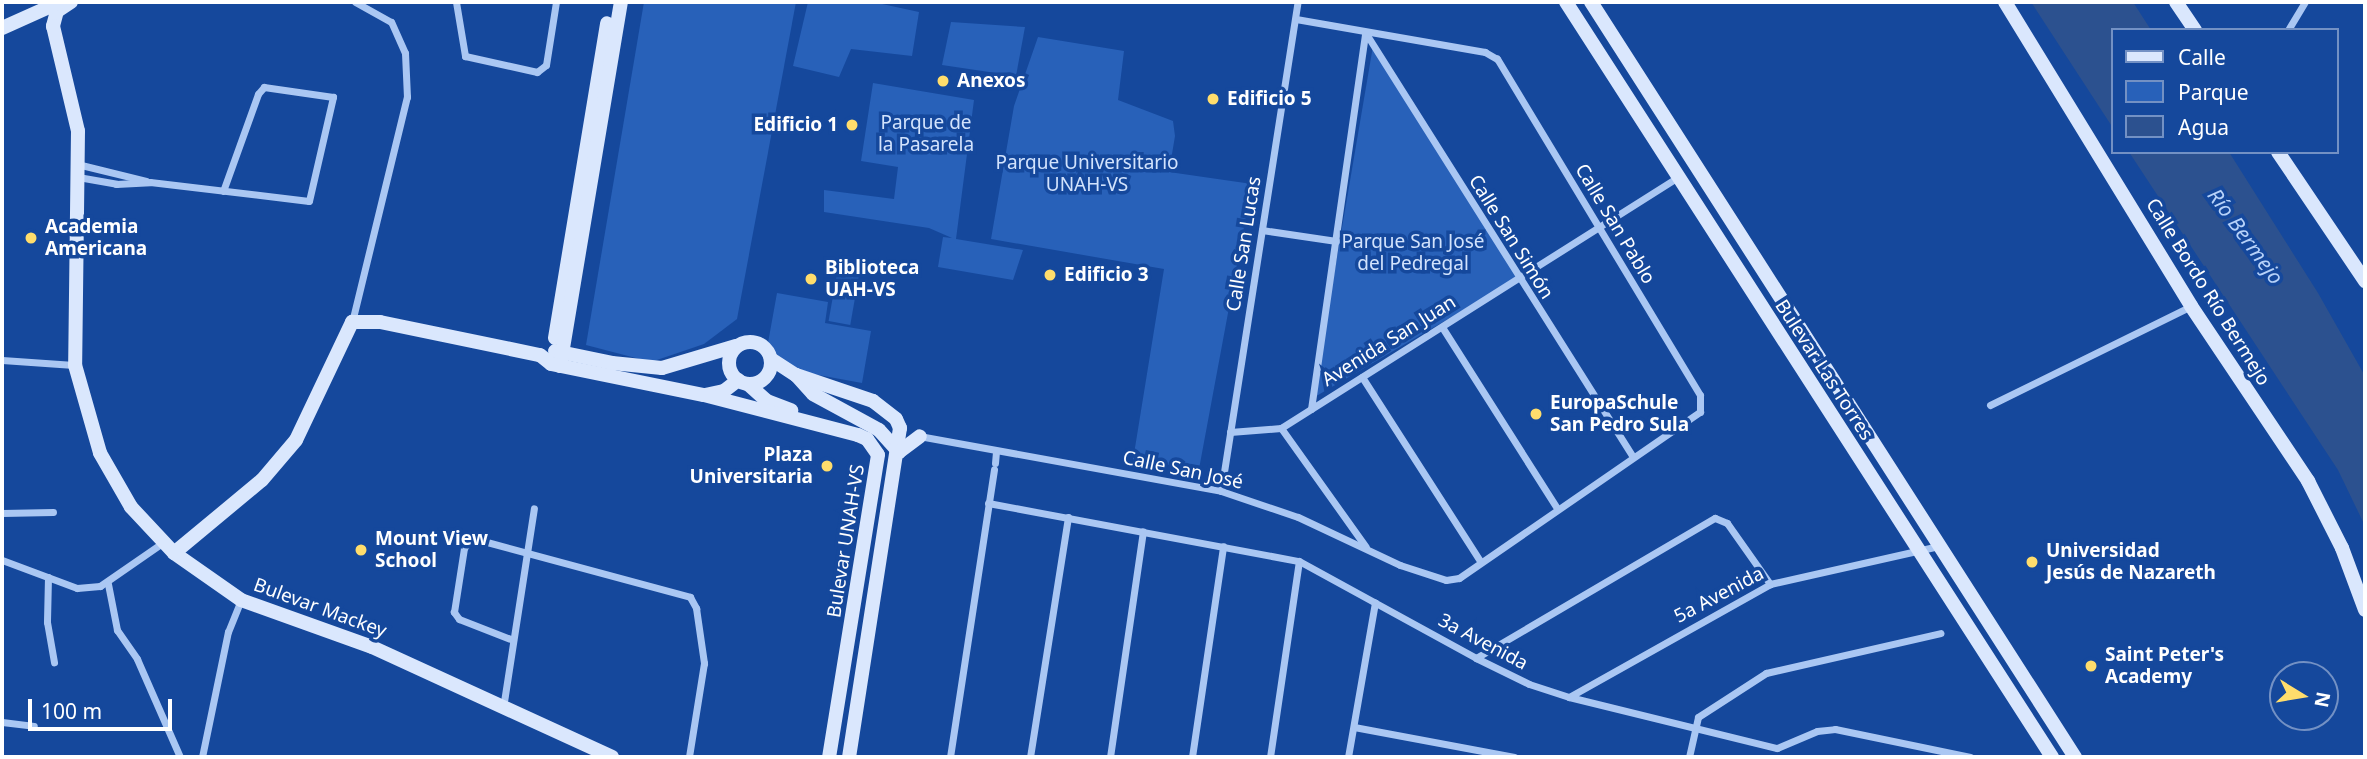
<!DOCTYPE html>
<html>
<head>
<meta charset="utf-8">
<style>
	body { margin:0 }
	#map { position:relative; width:2367px; height:759px; overflow:hidden; background:#15489c; font-family:"Noto Sans",sans-serif }
	div>[style] { position:absolute }
	.green>* { inset:0; background:#2861b9; transform-origin:0 0 }
	.water>* { inset:0; background:#2c518f }
	.street>* { height:7px; margin:-3.5px; padding:0 3.5px; transform-origin:3.5px; border-radius:3.5px; background:#aac7f3 }
	.secondary>* { height:14px; margin:-7px; padding:0 7px; transform-origin:7px; border-radius:7px; background:#dae7fd }
	.secondary>.ring { margin:-7px; padding:0; box-sizing:content-box; background:none; border:14px solid #dae7fd; border-radius:50% }
	.dots>* { width:19px; height:19px; translate:-50% -50%; box-sizing:border-box; border:4px solid #15489c; border-radius:50% }
	span { translate:-50% -50%; white-space:nowrap; text-align:center; line-height:1.15; -webkit-text-stroke:7px #15489c; paint-order:stroke }
	.poi-label { font-size:19px; color:#fff; font-weight:700 }
	.left { translate:0 -50%; text-align:left }
	.right { translate:-100% -50%; text-align:right }
	.park-label { font-size:19px; color:#d2e3fd }
	.street-label { font-size:19px; color:#fff }
	.water-label { font-size:21px; color:#b7d2f9; font-style:italic }
	.frame { position:absolute; inset:0; border:4px solid #fff; pointer-events:none }
	.legend { position:absolute; left:2111px; top:28px; width:228px; height:126px; box-sizing:border-box; background:#15489c; border:2px solid #7391c4; margin:0; padding:9px 12px; list-style:none; font-size:21px; color:#fff }
	.legend li { display:flex; align-items:center; gap:14px; height:35px }
	.legend b { width:35px; border:2px solid #7391c4 }
	.north { position:absolute; left:2269px; top:661px; width:70px; height:70px; box-sizing:border-box; background:#15489c; border:2px solid #7391c4; border-radius:50%; rotate:101deg; font-size:19px; font-weight:700; line-height:28px; text-align:center; color:#fff }
	.north::after { content:''; display:block; margin:auto; width:24px; height:32px; background:#ffdd6c; clip-path:polygon(50% 0,100% 100%,50% 72%,0 100%) }
	.scale { position:absolute; left:28px; top:699px; width:144px; height:32px; box-sizing:border-box; border:4px solid #fff; border-top:0; padding-left:9px; font-size:21px; line-height:24px; white-space:nowrap; color:#fff; -webkit-text-stroke:5px #15489c; paint-order:stroke }
</style>
</head>
<body>
<div id="map">
	<div class="green">
		<div style="clip-path:polygon(644px 2px,796px 2px,737px 319px,704px 344px,651px 362px,586px 345px)"></div>
		<div style="clip-path:polygon(808px 2px,873px 2px,919px 12px,912px 56px,851px 49px,839px 77px,793px 66px)"></div>
		<div style="clip-path:polygon(951px 22px,1025px 27px,1016px 76px,942px 65px)"></div>
		<div style="clip-path:polygon(1038px 37px,1124px 51px,1118px 100px,1173px 121px,1175px 136px,1169px 172px,1252px 184px,1199px 469px,1133px 460px,1164px 269px,991px 239px,1014px 106px)"></div>
		<div style="clip-path:polygon(1373px 46px,1518px 278px,1313px 398px)"></div>
		<div style="clip-path:polygon(873px 83px,974px 100px,956px 239px,1023px 250px,1013px 280px,938px 267px,943px 237px,952px 238px,929px 228px,824px 212px,824px 190px,894px 199px,898px 167px,861px 161px)"></div>
		<div style="left:839px;top:262px;width:22px;height:60px;rotate:10deg"></div>
		<div style="clip-path:polygon(777px 293px,828px 302px,825px 323px,871px 331px,862px 383px,764px 365px)"></div>
	</div>
	<div class="water">
		<div style="clip-path:polygon(2031px 2px,2133px 2px,2151px 30px,2113px 30px,2113px 128px)"></div>
		<div style="clip-path:polygon(2129px 152px,2229px 152px,2318px 293px,2365px 376px,2365px 526px,2338px 470px)"></div>
	</div>
	<div class="street">
		<div style="left:456px;top:2px;width:55px;rotate:80.5deg"></div>
		<div style="left:465px;top:56px;width:74px;rotate:12.5deg"></div>
		<div style="left:537px;top:72px;width:11px;rotate:-38deg"></div>
		<div style="left:546px;top:65px;width:64px;rotate:-81deg"></div>
		<div style="left:2288px;top:30px;width:33px;rotate:-59deg"></div>
		<div style="left:1365px;top:32px;width:502px;rotate:57.76deg"></div>
		<div style="left:77px;top:164px;width:71px;rotate:13.8deg"></div>
		<div style="left:78px;top:177px;width:39px;rotate:10deg"></div>
		<div style="left:116px;top:184px;width:34px;rotate:-3deg"></div>
		<div style="left:150px;top:182px;width:160px;rotate:6.8deg"></div>
		<div style="left:309px;top:201px;width:107px;rotate:-77deg"></div>
		<div style="left:333px;top:97px;width:70px;rotate:-171.8deg"></div>
		<div style="left:264px;top:87px;width:9px;rotate:131deg"></div>
		<div style="left:258px;top:94px;width:103px;rotate:109.8deg"></div>
		<div style="left:1262px;top:230px;width:75px;rotate:8.5deg"></div>
		<div style="left:352px;top:322px;width:232px;rotate:-76.3deg"></div>
		<div style="left:407px;top:97px;width:44px;rotate:-92.6deg"></div>
		<div style="left:405px;top:53px;width:34px;rotate:-114deg"></div>
		<div style="left:391px;top:22px;width:41px;rotate:-150.9deg"></div>
		<div style="left:1442px;top:327px;width:214px;rotate:57.6deg"></div>
		<div style="left:2px;top:360px;width:72px;rotate:4deg"></div>
		<div style="left:1362px;top:377px;width:219px;rotate:57.3deg"></div>
		<div style="left:1990px;top:405px;width:224px;rotate:-26.2deg"></div>
		<div style="left:1311px;top:409px;width:381px;rotate:-81.8deg"></div>
		<div style="left:1281px;top:428px;width:146px;rotate:54.5deg"></div>
		<div style="left:1230px;top:432px;width:51px;rotate:-4.5deg"></div>
		<div style="left:1281px;top:428px;width:470px;rotate:-32.3deg"></div>
		<div style="left:919px;top:436px;width:307px;rotate:10.3deg"></div>
		<div style="left:1221px;top:491px;width:81px;rotate:18.7deg"></div>
		<div style="left:1298px;top:517px;width:113px;rotate:25.2deg"></div>
		<div style="left:1400px;top:565px;width:48px;rotate:18.1deg"></div>
		<div style="left:1446px;top:580px;width:13px;rotate:-9deg"></div>
		<div style="left:1459px;top:578px;width:293px;rotate:-34.6deg"></div>
		<div style="left:1700px;top:412px;width:17px;rotate:-90deg"></div>
		<div style="left:1700px;top:395px;width:393px;rotate:-121.1deg"></div>
		<div style="left:1497px;top:59px;width:14px;rotate:-150deg"></div>
		<div style="left:1485px;top:52px;width:192px;rotate:-170.1deg"></div>
		<div style="left:995px;top:463px;width:12px;rotate:-85deg"></div>
		<div style="left:1221px;top:491px;width:495px;rotate:-81.1deg"></div>
		<div style="left:988px;top:503px;width:316px;rotate:10.6deg"></div>
		<div style="left:1299px;top:561px;width:202px;rotate:28.7deg"></div>
		<div style="left:1476px;top:658px;width:59px;rotate:26.1deg"></div>
		<div style="left:1529px;top:684px;width:42px;rotate:18deg"></div>
		<div style="left:1569px;top:697px;width:214px;rotate:13.8deg"></div>
		<div style="left:1777px;top:748px;width:43px;rotate:-23deg"></div>
		<div style="left:1817px;top:731px;width:18px;rotate:-6deg"></div>
		<div style="left:1835px;top:729px;width:138px;rotate:11.7deg"></div>
		<div style="left:2px;top:513px;width:51px;rotate:-1.1deg"></div>
		<div style="left:2px;top:560px;width:80px;rotate:20.5deg"></div>
		<div style="left:77px;top:588px;width:23px;rotate:-5deg"></div>
		<div style="left:100px;top:586px;width:75px;rotate:-34.7deg"></div>
		<div style="left:48px;top:577px;width:45px;rotate:91.3deg"></div>
		<div style="left:47px;top:622px;width:41px;rotate:80.1deg"></div>
		<div style="left:108px;top:584px;width:47px;rotate:78.9deg"></div>
		<div style="left:117px;top:630px;width:35px;rotate:55deg"></div>
		<div style="left:137px;top:659px;width:107px;rotate:66.3deg"></div>
		<div style="left:513px;top:640px;width:58px;rotate:-158.7deg"></div>
		<div style="left:459px;top:619px;width:9px;rotate:-126deg"></div>
		<div style="left:454px;top:612px;width:65px;rotate:-81.1deg"></div>
		<div style="left:464px;top:548px;width:13px;rotate:-51deg"></div>
		<div style="left:472px;top:538px;width:226px;rotate:15.1deg"></div>
		<div style="left:690px;top:597px;width:13px;rotate:61deg"></div>
		<div style="left:696px;top:608px;width:56px;rotate:81.7deg"></div>
		<div style="left:704px;top:663px;width:95px;rotate:99.1deg"></div>
		<div style="left:1476px;top:658px;width:277px;rotate:-30.4deg"></div>
		<div style="left:1715px;top:518px;width:13px;rotate:23deg"></div>
		<div style="left:1727px;top:523px;width:75px;rotate:54.8deg"></div>
		<div style="left:1569px;top:697px;width:231px;rotate:-29.3deg"></div>
		<div style="left:1770px;top:584px;width:173px;rotate:-12.7deg"></div>
		<div style="left:503px;top:708px;width:202px;rotate:-81.2deg"></div>
		<div style="left:2px;top:722px;width:32px;rotate:7deg"></div>
		<div style="left:1354px;top:727px;width:163px;rotate:10.6deg"></div>
		<div style="left:202px;top:757px;width:128px;rotate:-78.3deg"></div>
		<div style="left:228px;top:632px;width:35px;rotate:-68deg"></div>
		<div style="left:950px;top:757px;width:291px;rotate:-81.3deg"></div>
		<div style="left:1030px;top:757px;width:243px;rotate:-81deg"></div>
		<div style="left:1110px;top:757px;width:228px;rotate:-81.7deg"></div>
		<div style="left:1192px;top:757px;width:213px;rotate:-81.6deg"></div>
		<div style="left:1270px;top:757px;width:198px;rotate:-81.6deg"></div>
		<div style="left:1348px;top:757px;width:157px;rotate:-80.1deg"></div>
		<div style="left:1689px;top:757px;width:41px;rotate:-77.3deg"></div>
		<div style="left:1698px;top:717px;width:81px;rotate:-32.9deg"></div>
		<div style="left:1766px;top:673px;width:179px;rotate:-12.9deg"></div>
	</div>
	<div class="secondary">
		<div style="left:71px;top:2px;width:17px;rotate:147deg"></div>
		<div style="left:57px;top:11px;width:16px;rotate:105deg"></div>
		<div style="left:53px;top:26px;width:108px;rotate:76.6deg"></div>
		<div style="left:78px;top:131px;width:234px;rotate:90.7deg"></div>
		<div style="left:75px;top:365px;width:91px;rotate:74.1deg"></div>
		<div style="left:100px;top:453px;width:62px;rotate:60.1deg"></div>
		<div style="left:131px;top:507px;width:63px;rotate:46.9deg"></div>
		<div style="left:174px;top:553px;width:82px;rotate:35deg"></div>
		<div style="left:241px;top:600px;width:139px;rotate:19.7deg"></div>
		<div style="left:372px;top:647px;width:264px;rotate:24.6deg"></div>
		<div style="left:1566px;top:2px;width:898px;rotate:57.23deg"></div>
		<div style="left:1591px;top:2px;width:897px;rotate:57.34deg"></div>
		<div style="left:2005px;top:2px;width:356px;rotate:58.5deg"></div>
		<div style="left:2191px;top:306px;width:211px;rotate:56.2deg"></div>
		<div style="left:2308px;top:481px;width:75px;rotate:63.1deg"></div>
		<div style="left:2342px;top:548px;width:66px;rotate:69.6deg"></div>
		<div style="left:2176px;top:2px;width:34px;rotate:56deg"></div>
		<div style="left:2px;top:28px;width:64px;rotate:-24.1deg"></div>
		<div style="left:2278px;top:152px;width:156px;rotate:56deg"></div>
		<div style="left:555px;top:338px;width:319px;rotate:-80.6deg"></div>
		<div class="ring" style="left:729px;top:342px;width:28px;height:28px"></div>
		<div style="left:555px;top:351px;width:58px;rotate:11.9deg"></div>
		<div style="left:612px;top:363px;width:50px;rotate:5.7deg"></div>
		<div style="left:662px;top:368px;width:77px;rotate:-16.6deg"></div>
		<div style="left:771px;top:359px;width:30px;rotate:33deg"></div>
		<div style="left:796px;top:375px;width:25px;rotate:48deg"></div>
		<div style="left:813px;top:394px;width:75px;rotate:28.6deg"></div>
		<div style="left:879px;top:430px;width:30px;rotate:48deg"></div>
		<div style="left:560px;top:366px;width:369px;rotate:-80.5deg"></div>
		<div style="left:796px;top:375px;width:81px;rotate:18.7deg"></div>
		<div style="left:873px;top:401px;width:29px;rotate:38deg"></div>
		<div style="left:896px;top:419px;width:10px;rotate:66deg"></div>
		<div style="left:900px;top:428px;width:333px;rotate:98.8deg"></div>
		<div style="left:748px;top:384px;width:25px;rotate:42deg"></div>
		<div style="left:767px;top:401px;width:26px;rotate:21deg"></div>
		<div style="left:705px;top:395px;width:19px;rotate:-12deg"></div>
		<div style="left:724px;top:391px;width:18px;rotate:-38deg"></div>
		<div style="left:899px;top:452px;width:26px;rotate:-37deg"></div>
		<div style="left:174px;top:553px;width:114px;rotate:-39.7deg"></div>
		<div style="left:262px;top:480px;width:52px;rotate:-49.6deg"></div>
		<div style="left:296px;top:440px;width:131px;rotate:-64.6deg"></div>
		<div style="left:352px;top:322px;width:28px"></div>
		<div style="left:380px;top:322px;width:163px;rotate:11.7deg"></div>
		<div style="left:540px;top:355px;width:14px;rotate:39deg"></div>
		<div style="left:551px;top:364px;width:156px;rotate:11.5deg"></div>
		<div style="left:704px;top:395px;width:159px;rotate:14.6deg"></div>
		<div style="left:858px;top:435px;width:10px;rotate:24deg"></div>
		<div style="left:867px;top:439px;width:19px;rotate:55deg"></div>
		<div style="left:878px;top:455px;width:306px;rotate:99.2deg"></div>
	</div>
	<div class="dots">
		<div style="left:943px;top:81px;background:#ffdd6c"></div>
		<div style="left:1213px;top:99px;background:#ffdd6c"></div>
		<div style="left:852px;top:125px;background:#ffdd6c"></div>
		<div style="left:31px;top:238px;background:#ffdd6c"></div>
		<div style="left:1050px;top:275px;background:#ffdd6c"></div>
		<div style="left:811px;top:279px;background:#ffdd6c"></div>
		<div style="left:1536px;top:414px;background:#ffdd6c"></div>
		<div style="left:827px;top:466px;background:#ffdd6c"></div>
		<div style="left:361px;top:550px;background:#ffdd6c"></div>
		<div style="left:2032px;top:562px;background:#ffdd6c"></div>
		<div style="left:2091px;top:666px;background:#ffdd6c"></div>
	</div>
	<div class="poi-label">
		<span class="left" style="left:957px;top:81px">Anexos</span>
		<span class="left" style="left:1227px;top:99px">Edificio 5</span>
		<span class="right" style="left:838px;top:125px">Edificio 1</span>
		<span class="left" style="left:45px;top:238px">Academia<br>Americana</span>
		<span class="left" style="left:825px;top:279px">Biblioteca<br>UAH-VS</span>
		<span class="left" style="left:1064px;top:275px">Edificio 3</span>
		<span class="left" style="left:1550px;top:414px">EuropaSchule<br>San Pedro Sula</span>
		<span class="right" style="left:813px;top:466px">Plaza<br>Universitaria</span>
		<span class="left" style="left:375px;top:550px">Mount View<br>School</span>
		<span class="left" style="left:2046px;top:562px">Universidad<br>Jesús de Nazareth</span>
		<span class="left" style="left:2105px;top:666px">Saint Peter's<br>Academy</span>
	</div>
	<div class="park-label">
		<span style="left:926px;top:134px">Parque de<br>la Pasarela</span>
		<span style="left:1087px;top:174px">Parque Universitario<br>UNAH-VS</span>
		<span style="left:1413px;top:253px">Parque San José<br>del Pedregal</span>
	</div>
	<div class="street-label">
		<span style="left:1615px;top:224px;rotate:59deg">Calle San Pablo</span>
		<span style="left:1511px;top:237px;rotate:58deg">Calle San Simón</span>
		<span style="left:1244px;top:244px;rotate:-81deg">Calle San Lucas</span>
		<span style="left:2208px;top:292px;rotate:58deg">Calle Bordo Río Bermejo</span>
		<span style="left:1389px;top:341px;rotate:-32deg">Avenida San Juan</span>
		<span style="left:1824px;top:370px;rotate:57deg">Bulevar Las Torres</span>
		<span style="left:1183px;top:470px;rotate:12deg">Calle San José</span>
		<span style="left:846px;top:541px;rotate:-81deg">Bulevar UNAH-VS</span>
		<span style="left:1719px;top:595px;rotate:-28deg">5a Avenida</span>
		<span style="left:320px;top:608px;rotate:20deg">Bulevar Mackey</span>
		<span style="left:1483px;top:642px;rotate:28deg">3a Avenida</span>
	</div>
	<div class="water-label">
		<span style="left:2246px;top:236px;rotate:54deg">Río Bermejo</span>
	</div>
	<div class="frame"></div>
	<ul class="legend">
	<li><b style="height:9px;background:#dae7fd"></b>Calle</li>
	<li><b style="height:19px;background:#2861b9"></b>Parque</li>
	<li><b style="height:19px;background:#2c518f"></b>Agua</li>
	</ul>
	<div class="north">N</div>
	<div class="scale">100 m</div>
</div>
</body>
</html>
